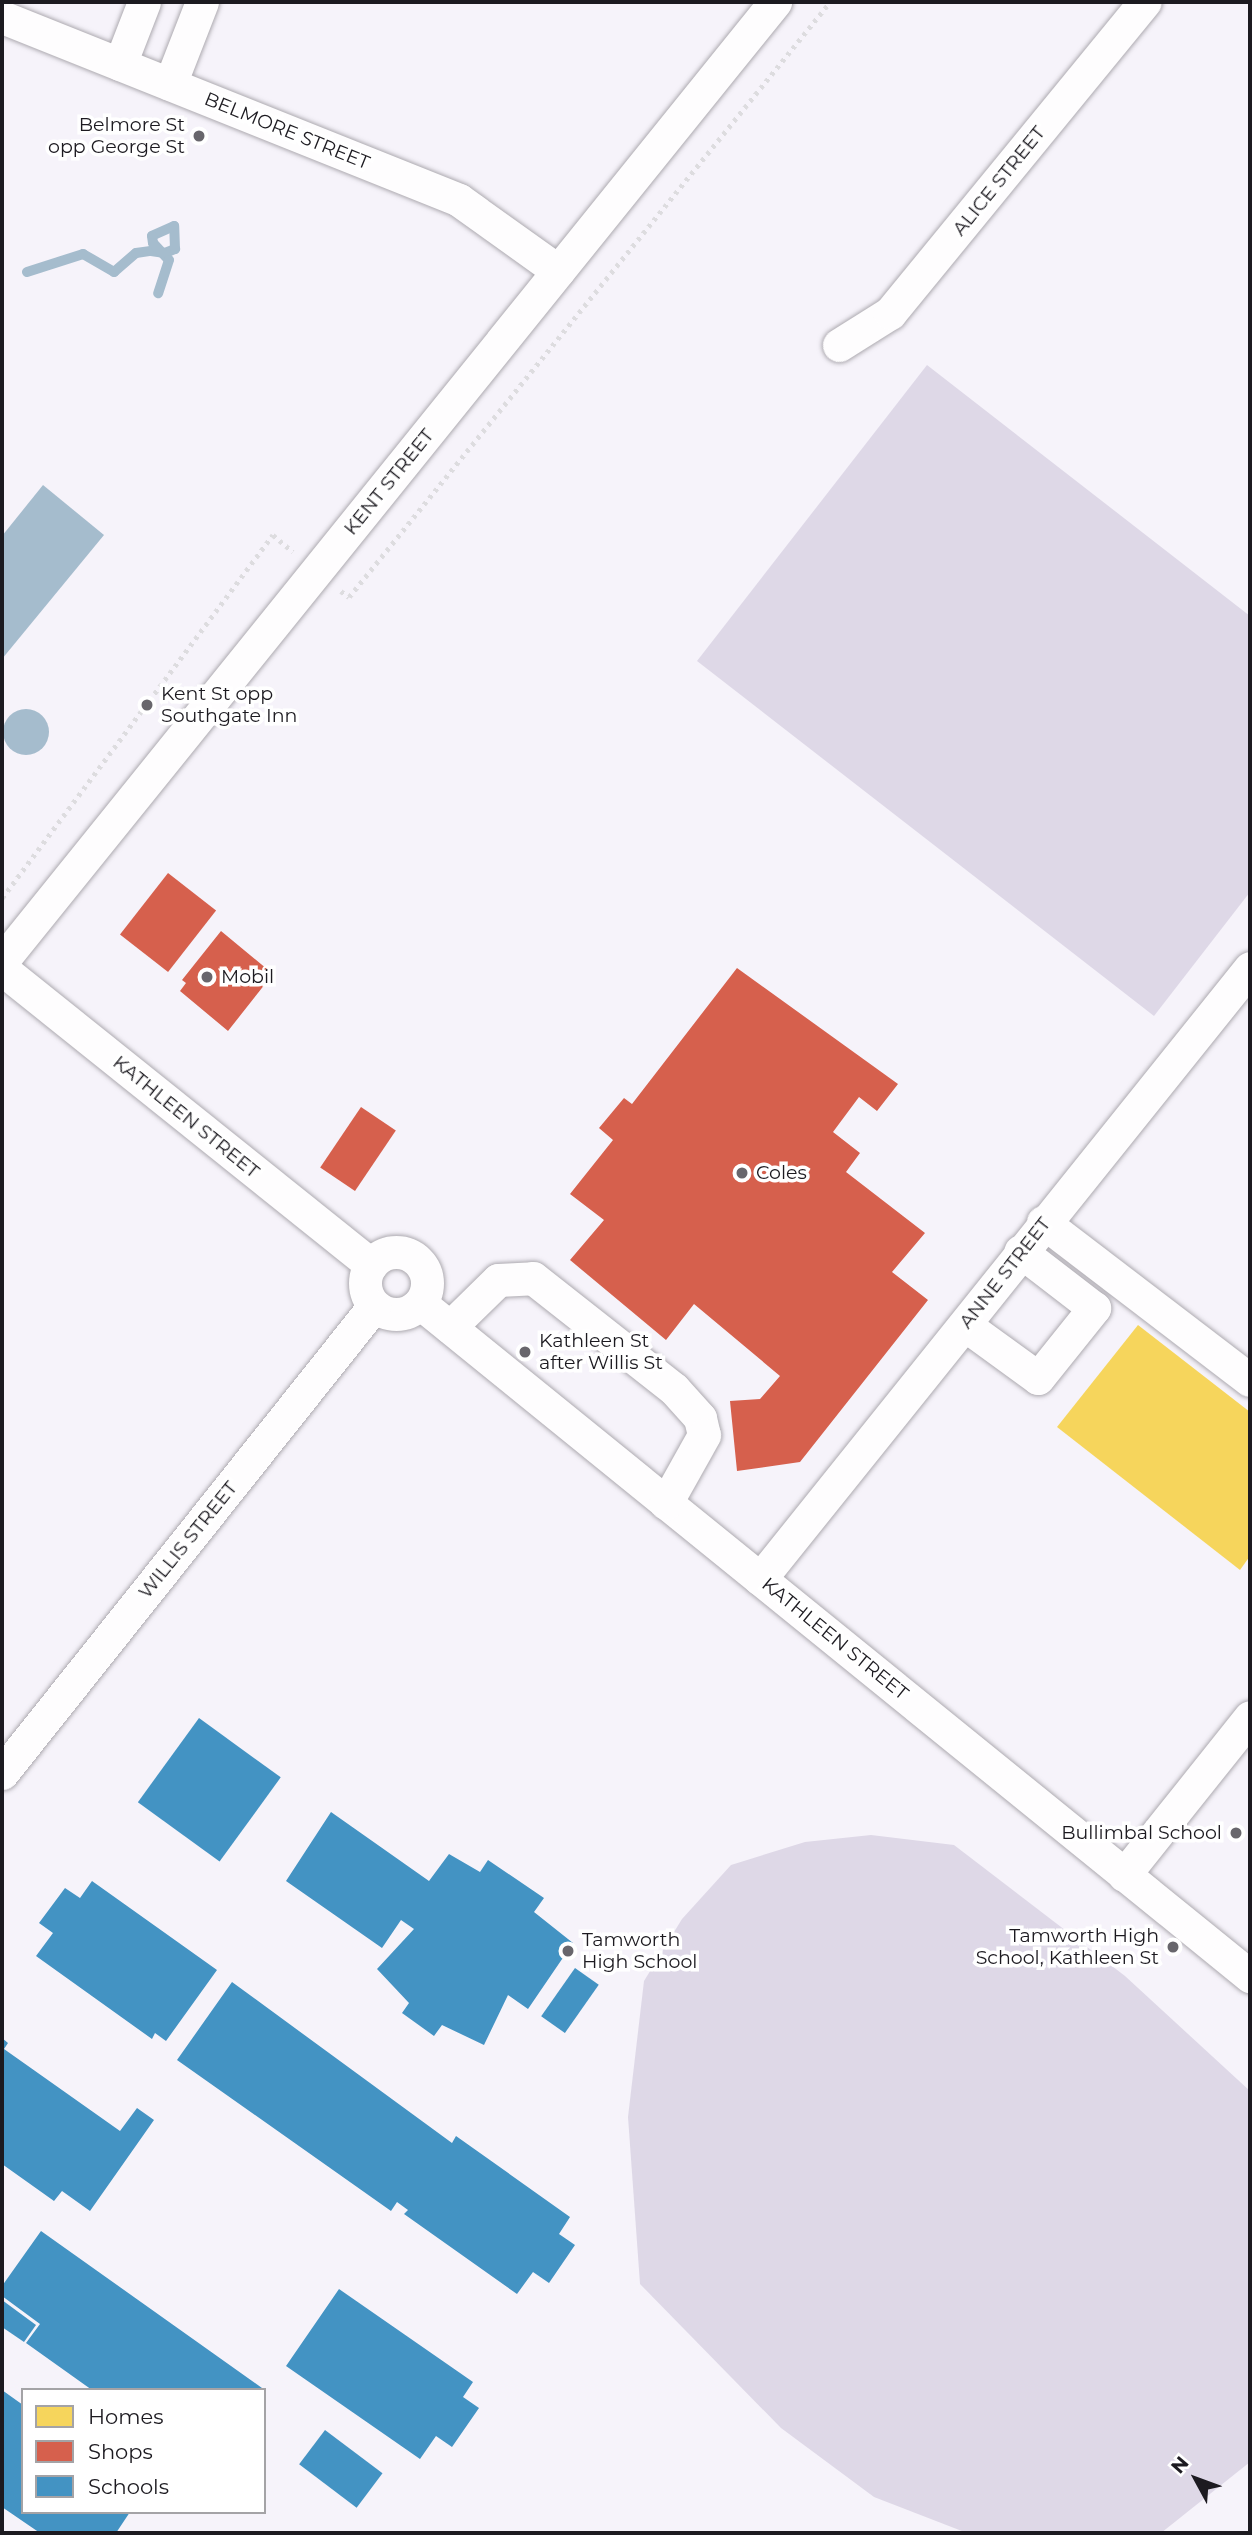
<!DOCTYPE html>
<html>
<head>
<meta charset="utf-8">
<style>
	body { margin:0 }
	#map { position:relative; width:1252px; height:2535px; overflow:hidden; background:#f6f3fa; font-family:Montserrat,sans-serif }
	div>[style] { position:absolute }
	.green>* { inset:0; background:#ded8e7 }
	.water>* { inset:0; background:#a5bccd }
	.round { border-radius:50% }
	.homes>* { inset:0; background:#f6d55c }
	.shops>* { inset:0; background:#d6604d; transform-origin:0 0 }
	.schools>* { inset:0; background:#4393c3; transform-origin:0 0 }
	.stream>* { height:10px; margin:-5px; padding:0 5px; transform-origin:5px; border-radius:5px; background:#a5bccd }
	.path>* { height:4.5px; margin-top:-2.25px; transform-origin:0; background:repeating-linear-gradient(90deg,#dddcdf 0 3.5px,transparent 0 8.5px) }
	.roads { filter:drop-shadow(0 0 2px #adaab0) drop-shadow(0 0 2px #adaab0) }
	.minor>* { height:33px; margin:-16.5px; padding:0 16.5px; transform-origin:16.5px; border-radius:16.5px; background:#fefdfe }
	.minor>.ring { margin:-16.5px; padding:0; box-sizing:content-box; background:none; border:33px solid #fefdfe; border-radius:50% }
	.dots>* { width:19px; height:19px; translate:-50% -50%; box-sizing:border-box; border:4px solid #fff; border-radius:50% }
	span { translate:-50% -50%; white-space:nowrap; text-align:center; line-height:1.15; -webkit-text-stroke:7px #fff; paint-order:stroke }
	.poi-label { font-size:19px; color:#1c1a20 }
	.right { translate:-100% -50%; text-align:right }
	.left { translate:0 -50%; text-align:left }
	.street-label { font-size:19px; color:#1c1a20 }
	.frame { position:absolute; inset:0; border:4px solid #1c1a20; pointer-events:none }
	.legend { position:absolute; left:21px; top:2388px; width:245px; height:126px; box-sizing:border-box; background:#fff; border:2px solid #a4a3a6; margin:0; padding:9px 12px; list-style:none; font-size:21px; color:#1c1a20 }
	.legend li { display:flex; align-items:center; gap:14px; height:35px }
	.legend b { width:35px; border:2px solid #a4a3a6 }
	.north { position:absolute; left:1161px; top:2444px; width:70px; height:70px; -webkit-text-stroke:5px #fff; paint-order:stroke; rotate:311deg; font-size:19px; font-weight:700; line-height:28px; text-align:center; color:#1c1a20 }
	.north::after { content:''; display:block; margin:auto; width:24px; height:32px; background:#1c1a20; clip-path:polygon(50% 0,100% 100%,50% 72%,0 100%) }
</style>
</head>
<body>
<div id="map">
	<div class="green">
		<div style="clip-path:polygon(927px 365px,1250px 616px,1250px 892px,1154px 1016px,697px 661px)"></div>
		<div style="clip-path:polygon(871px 1835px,954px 1845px,1125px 1976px,1250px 2091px,1250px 2462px,1161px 2533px,967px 2533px,874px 2497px,781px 2428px,640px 2284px,628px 2117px,644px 1981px,682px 1919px,731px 1865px,805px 1842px)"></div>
	</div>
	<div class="water">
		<div style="clip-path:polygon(43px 485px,104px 535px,2px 659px,2px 536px)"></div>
		<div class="round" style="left:3px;top:709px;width:46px;height:46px"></div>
	</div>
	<div class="homes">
		<div style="clip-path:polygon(1138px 1325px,1250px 1412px,1250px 1556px,1240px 1570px,1057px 1427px)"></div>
	</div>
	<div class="shops">
		<div style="left:168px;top:873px;width:61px;height:78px;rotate:38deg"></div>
		<div style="clip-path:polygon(221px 931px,273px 974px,228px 1031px,180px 991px,186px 983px,182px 980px)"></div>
		<div style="clip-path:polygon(737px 968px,898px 1084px,877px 1111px,859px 1097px,833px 1132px,860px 1153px,846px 1172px,925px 1233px,892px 1272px,928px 1300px,800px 1462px,737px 1471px,730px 1401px,760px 1399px,780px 1376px,694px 1304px,666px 1340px,570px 1260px,604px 1220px,570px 1194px,613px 1140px,599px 1128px,624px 1098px,632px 1104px)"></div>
		<div style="left:361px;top:1107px;width:42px;height:73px;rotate:34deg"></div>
	</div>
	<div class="schools">
		<div style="left:199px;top:1718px;width:101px;height:104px;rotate:36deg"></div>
		<div style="clip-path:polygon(331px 1812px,429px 1881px,449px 1854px,480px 1872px,488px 1860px,544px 1898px,534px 1912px,573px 1943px,528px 2009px,508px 1995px,484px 2045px,442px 2025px,434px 2036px,402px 2013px,409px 2003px,377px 1969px,414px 1929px,401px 1920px,382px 1948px,286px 1881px)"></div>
		<div style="clip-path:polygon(92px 1881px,217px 1970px,166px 2041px,155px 2033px,152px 2039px,36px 1956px,53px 1933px,39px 1923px,65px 1888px,80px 1898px)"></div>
		<div style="left:575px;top:1968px;width:29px;height:59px;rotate:35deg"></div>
		<div style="clip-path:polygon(232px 1982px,452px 2143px,456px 2136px,570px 2217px,559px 2234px,575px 2245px,549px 2283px,533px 2272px,517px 2294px,404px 2214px,408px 2210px,397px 2202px,391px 2211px,177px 2060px)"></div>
		<div style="clip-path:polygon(2px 2038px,8px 2043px,4px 2049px,120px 2131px,137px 2108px,154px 2120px,90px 2211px,62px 2191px,54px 2201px,2px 2164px)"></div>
		<div style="clip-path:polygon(41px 2231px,262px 2388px,261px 2390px,92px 2390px,26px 2343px,40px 2324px,2px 2296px,2px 2286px)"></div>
		<div style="clip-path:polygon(339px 2289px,473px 2382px,463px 2397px,479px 2408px,452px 2447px,436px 2436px,420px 2459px,286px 2366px)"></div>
		<div style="clip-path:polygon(2px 2300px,36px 2325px,24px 2342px,2px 2327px)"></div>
		<div style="clip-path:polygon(2px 2390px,23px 2405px,23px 2512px,130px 2512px,116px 2533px,40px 2533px,2px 2507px)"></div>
		<div style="left:325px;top:2430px;width:72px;height:43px;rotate:37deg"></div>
	</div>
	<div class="stream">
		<div style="left:27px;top:272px;width:59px;rotate:-17.8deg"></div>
		<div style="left:83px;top:254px;width:36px;rotate:30deg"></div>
		<div style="left:114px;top:272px;width:29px;rotate:-41deg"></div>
		<div style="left:136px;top:253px;width:15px;rotate:-8deg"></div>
		<div style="left:151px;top:251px;width:14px;rotate:8deg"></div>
		<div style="left:165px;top:253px;width:11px;rotate:-22deg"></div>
		<div style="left:175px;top:249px;width:23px;rotate:-92deg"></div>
		<div style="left:174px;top:226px;width:24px;rotate:156deg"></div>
		<div style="left:152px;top:236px;width:7px;rotate:82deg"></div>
		<div style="left:153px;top:243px;width:23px;rotate:47deg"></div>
		<div style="left:169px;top:260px;width:35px;rotate:108deg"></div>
	</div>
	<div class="path">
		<div style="left:341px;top:591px;width:10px;rotate:37deg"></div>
		<div style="left:349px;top:597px;width:765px;rotate:-51.05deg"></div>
		<div style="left:2px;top:898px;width:453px;rotate:-53.3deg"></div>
		<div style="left:273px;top:535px;width:26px;rotate:40deg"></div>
	</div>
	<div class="roads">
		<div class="minor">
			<div style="left:2px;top:17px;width:492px;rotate:21.8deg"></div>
			<div style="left:459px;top:200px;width:122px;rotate:35.6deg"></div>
			<div style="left:120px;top:64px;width:66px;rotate:-68.8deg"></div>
			<div style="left:170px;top:84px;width:88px;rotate:-68.7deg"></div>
			<div style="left:839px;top:345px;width:60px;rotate:-32.1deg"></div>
			<div style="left:890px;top:313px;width:402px;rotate:-50.7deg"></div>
			<div style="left:2px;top:961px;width:1232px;rotate:-51.13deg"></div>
			<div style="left:2px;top:969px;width:473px;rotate:38.7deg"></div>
			<div style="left:1043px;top:1222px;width:260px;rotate:37.4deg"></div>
			<div class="ring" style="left:365px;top:1252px;width:29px;height:29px"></div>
			<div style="left:420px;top:1303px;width:1069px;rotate:39.04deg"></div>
			<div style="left:965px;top:1325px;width:90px;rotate:36deg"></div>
			<div style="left:1038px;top:1378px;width:90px;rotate:-51.3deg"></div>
			<div style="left:1094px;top:1308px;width:93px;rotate:-142.4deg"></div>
			<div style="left:450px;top:1327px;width:67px;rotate:-44.4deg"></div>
			<div style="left:498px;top:1280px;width:35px;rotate:-3deg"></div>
			<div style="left:533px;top:1278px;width:179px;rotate:38.2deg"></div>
			<div style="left:674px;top:1389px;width:39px;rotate:48deg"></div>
			<div style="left:700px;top:1418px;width:17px;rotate:77deg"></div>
			<div style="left:704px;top:1435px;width:78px;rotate:119.2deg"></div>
			<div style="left:760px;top:1579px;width:783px;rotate:-51.27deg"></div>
			<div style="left:2px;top:1773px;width:597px;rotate:-51.46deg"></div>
			<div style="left:1124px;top:1875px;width:202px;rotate:-51.4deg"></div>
		</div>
	</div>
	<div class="dots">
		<div style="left:199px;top:136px;background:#68666c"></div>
		<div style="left:147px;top:705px;background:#68666c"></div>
		<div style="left:207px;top:977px;background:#68666c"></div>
		<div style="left:742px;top:1173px;background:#68666c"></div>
		<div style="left:525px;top:1352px;background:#68666c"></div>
		<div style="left:1236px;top:1833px;background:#68666c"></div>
		<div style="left:1173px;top:1947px;background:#68666c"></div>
		<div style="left:568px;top:1951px;background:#68666c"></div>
	</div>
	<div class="poi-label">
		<span class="right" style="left:185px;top:136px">Belmore St<br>opp George St</span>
		<span class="left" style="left:161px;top:705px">Kent St opp<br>Southgate Inn</span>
		<span class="left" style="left:221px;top:977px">Mobil</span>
		<span class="left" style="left:756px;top:1173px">Coles</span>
		<span class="left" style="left:539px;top:1352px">Kathleen St<br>after Willis St</span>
		<span class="right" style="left:1222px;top:1833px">Bullimbal School</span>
		<span class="right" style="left:1159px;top:1947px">Tamworth High<br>School, Kathleen St</span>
		<span class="left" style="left:582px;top:1951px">Tamworth<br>High School</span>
	</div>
	<div class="street-label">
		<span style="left:287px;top:131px;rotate:22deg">BELMORE STREET</span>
		<span style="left:999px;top:181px;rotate:-51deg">ALICE STREET</span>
		<span style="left:389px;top:482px;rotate:-51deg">KENT STREET</span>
		<span style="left:186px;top:1117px;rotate:39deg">KATHLEEN STREET</span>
		<span style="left:1005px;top:1273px;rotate:-52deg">ANNE STREET</span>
		<span style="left:188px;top:1540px;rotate:-51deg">WILLIS STREET</span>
		<span style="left:835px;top:1639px;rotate:39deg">KATHLEEN STREET</span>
	</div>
	<div class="frame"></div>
	<ul class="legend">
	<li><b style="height:19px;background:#f6d55c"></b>Homes</li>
	<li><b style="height:19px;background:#d6604d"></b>Shops</li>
	<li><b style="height:19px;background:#4393c3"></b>Schools</li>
	</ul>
	<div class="north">N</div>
</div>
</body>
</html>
